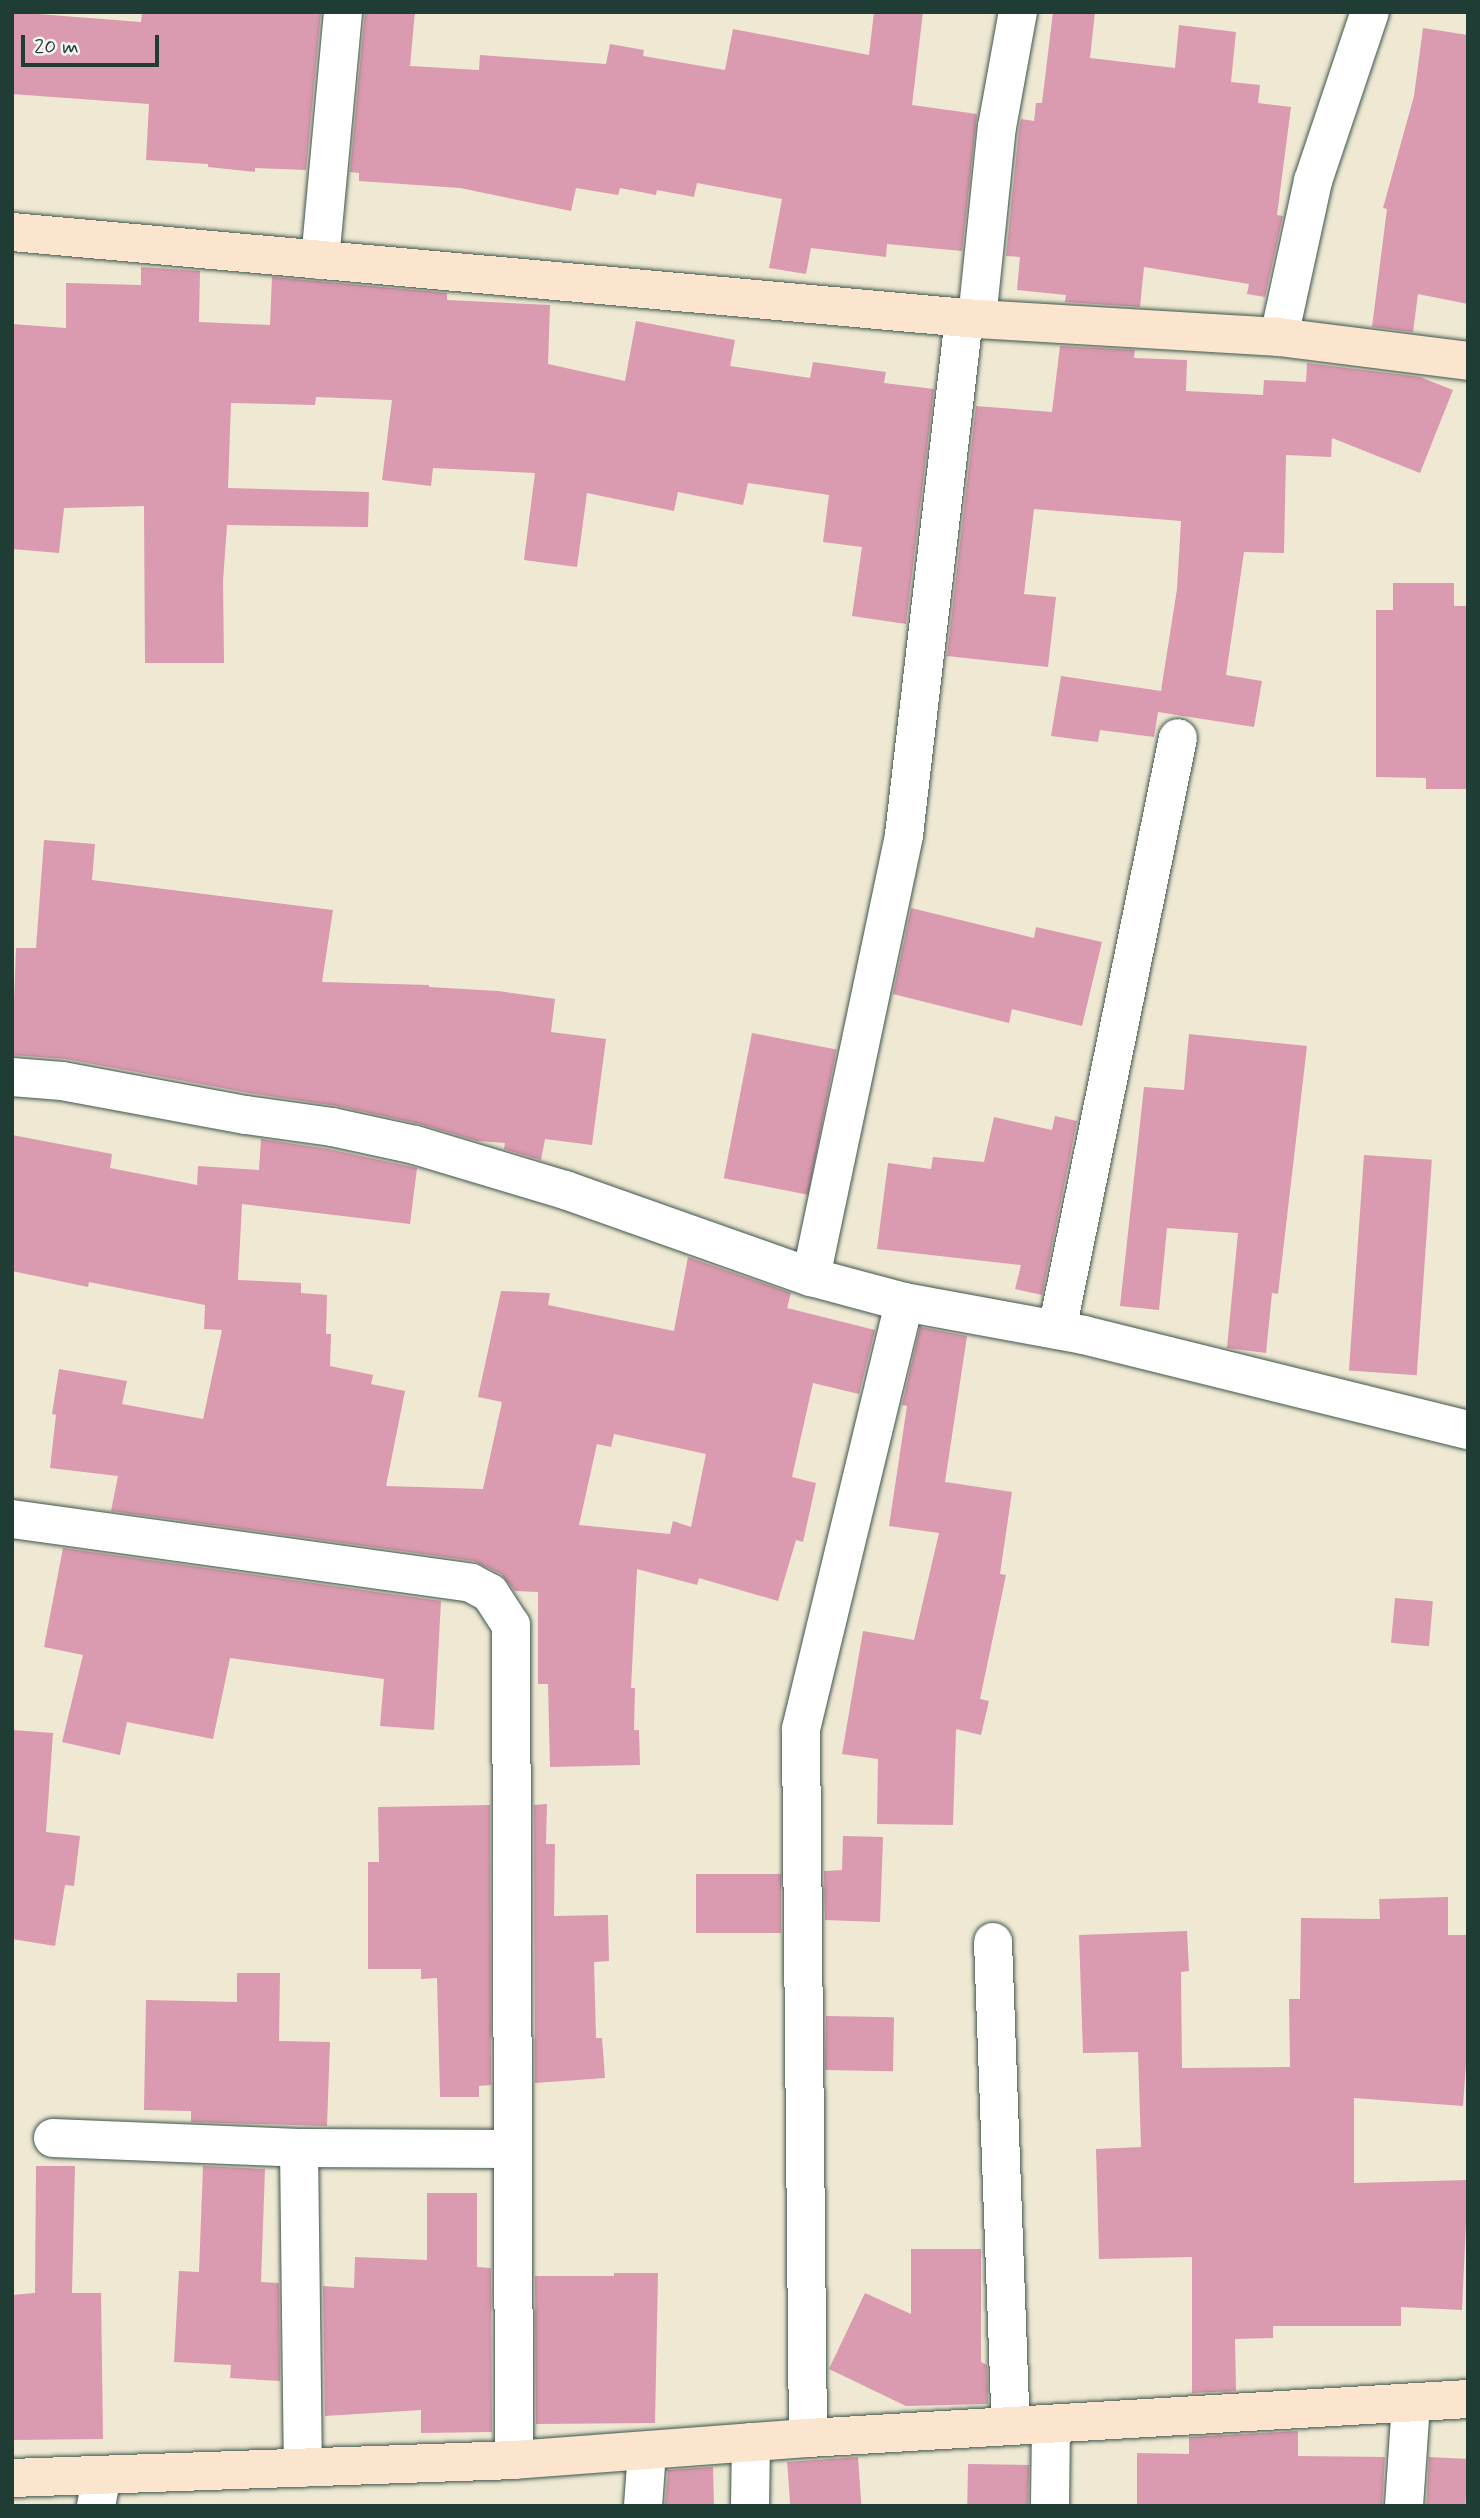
<!DOCTYPE html>
<html>
<head>
<meta charset="utf-8">
<style>
	body { margin:0 }
	#map { position:relative; width:1480px; height:2518px; overflow:hidden; background:#efe9d3; font-family:Mynerve,sans-serif }
	div>[style] { position:absolute }
	.building>* { inset:0; background:#da9aaf; transform-origin:0 0 }
	.roads { filter:drop-shadow(0 0 2px #3e574c) drop-shadow(0 0 2px #3e574c) }
	.street>* { height:38px; margin:-19px; padding:0 19px; transform-origin:19px; border-radius:19px; background:#fff }
	.secondary>* { height:38px; margin:-19px; padding:0 19px; transform-origin:19px; border-radius:19px; background:#fbe5cf }
	span { translate:-50% -50%; white-space:nowrap; text-align:center; line-height:1.15; -webkit-text-stroke:7px #f6f6f2; paint-order:stroke }
	.frame { position:absolute; inset:0; border:14px solid #1f3d34; pointer-events:none }
	.scale { position:absolute; left:21px; top:35px; width:138px; height:32px; box-sizing:border-box; border:4px solid #1f3d34; border-top:0; padding-left:9px; font-size:21px; line-height:24px; white-space:nowrap; color:#1f3d34; -webkit-text-stroke:5px #f6f6f2; paint-order:stroke }
</style>
</head>
<body>
<div id="map">
	<div class="building">
		<div style="clip-path:polygon(12px 12px,141px 22px,142px 12px,321px 12px,306px 170px,255px 168px,255px 172px,208px 167px,208px 164px,146px 160px,149px 104px,12px 94px)"></div>
		<div style="clip-path:polygon(365px 12px,415px 12px,410px 66px,479px 70px,480px 55px,606px 64px,610px 44px,644px 50px,643px 56px,725px 70px,733px 29px,869px 55px,874px 12px,923px 12px,912px 105px,977px 114px,962px 251px,887px 244px,886px 257px,811px 248px,806px 274px,769px 268px,782px 199px,697px 183px,694px 197px,657px 190px,656px 195px,620px 188px,618px 195px,576px 188px,571px 211px,460px 188px,359px 181px,359px 173px,350px 172px)"></div>
		<div style="clip-path:polygon(1053px 12px,1095px 12px,1090px 58px,1175px 68px,1179px 25px,1236px 32px,1231px 82px,1260px 85px,1258px 103px,1291px 107px,1277px 215px,1283px 216px,1265px 297px,1247px 294px,1249px 284px,1144px 267px,1140px 307px,1065px 302px,1066px 295px,1017px 290px,1020px 257px,1006px 256px,1019px 130px,1021px 119px,1034px 121px,1036px 103px,1042px 103px)"></div>
		<div style="clip-path:polygon(1423px 28px,1468px 35px,1468px 304px,1418px 294px,1413px 332px,1372px 327px,1387px 209px,1383px 208px,1414px 96px)"></div>
		<div style="clip-path:polygon(141px 267px,200px 271px,199px 322px,270px 325px,272px 277px,447px 293px,447px 300px,550px 305px,548px 364px,625px 381px,636px 321px,735px 340px,730px 366px,810px 378px,813px 362px,886px 372px,884px 383px,934px 389px,906px 624px,852px 616px,862px 547px,823px 542px,829px 495px,748px 483px,743px 505px,678px 492px,674px 511px,587px 493px,577px 567px,524px 560px,535px 473px,433px 468px,431px 486px,382px 480px,392px 400px,316px 397px,315px 405px,231px 403px,228px 488px,369px 492px,368px 527px,227px 525px,223px 581px,224px 663px,145px 663px,144px 506px,64px 508px,59px 553px,12px 549px,12px 324px,66px 328px,66px 283px,141px 285px)"></div>
		<div style="clip-path:polygon(1060px 346px,1135px 350px,1134px 358px,1187px 360px,1186px 391px,1263px 395px,1264px 380px,1306px 382px,1307px 363px,1420px 377px,1453px 390px,1420px 473px,1332px 438px,1331px 457px,1286px 455px,1284px 553px,1244px 552px,1226px 675px,1262px 681px,1254px 727px,1158px 712px,1154px 737px,1100px 730px,1098px 742px,1051px 736px,1061px 676px,1161px 691px,1177px 589px,1181px 521px,1034px 509px,1024px 594px,1056px 597px,1048px 667px,947px 656px,976px 406px,1052px 412px)"></div>
		<div style="clip-path:polygon(1393px 583px,1454px 583px,1454px 606px,1468px 606px,1468px 789px,1426px 789px,1426px 778px,1376px 777px,1376px 610px,1393px 610px)"></div>
		<div style="clip-path:polygon(44px 840px,95px 844px,92px 880px,333px 910px,322px 982px,429px 985px,429px 987px,498px 991px,555px 999px,551px 1032px,606px 1039px,592px 1145px,545px 1139px,541px 1160px,504px 1149px,505px 1143px,477px 1141px,420px 1124px,337px 1106px,249px 1093px,66px 1059px,12px 1055px,16px 948px,36px 948px)"></div>
		<div style="clip-path:polygon(911px 908px,1034px 938px,1036px 927px,1102px 942px,1082px 1026px,1012px 1009px,1009px 1023px,893px 994px)"></div>
		<div style="left:752px;top:1033px;width:86px;height:148px;rotate:11deg"></div>
		<div style="clip-path:polygon(1189px 1034px,1307px 1046px,1278px 1294px,1272px 1293px,1266px 1353px,1227px 1348px,1238px 1233px,1167px 1228px,1159px 1310px,1120px 1306px,1144px 1087px,1184px 1090px)"></div>
		<div style="clip-path:polygon(1055px 1116px,1077px 1121px,1042px 1295px,1015px 1289px,1021px 1265px,877px 1249px,888px 1163px,931px 1169px,933px 1157px,984px 1162px,994px 1117px,1052px 1130px)"></div>
		<div style="clip-path:polygon(evenodd,12px 1135px,112px 1154px,110px 1168px,197px 1185px,198px 1166px,259px 1170px,261px 1139px,328px 1149px,417px 1168px,410px 1224px,242px 1204px,238px 1280px,301px 1283px,301px 1293px,327px 1295px,326px 1334px,331px 1334px,330px 1366px,373px 1375px,371px 1384px,405px 1391px,386px 1486px,483px 1489px,502px 1402px,478px 1397px,501px 1291px,550px 1293px,548px 1305px,674px 1331px,688px 1257px,791px 1293px,787px 1308px,875px 1330px,859px 1394px,813px 1383px,792px 1477px,816px 1483px,803px 1542px,796px 1540px,778px 1601px,699px 1578px,697px 1585px,637px 1569px,631px 1688px,635px 1688px,634px 1730px,639px 1730px,640px 1765px,550px 1767px,548px 1684px,538px 1684px,538px 1592px,515px 1591px,501px 1574px,474px 1561px,111px 1511px,118px 1476px,50px 1468px,56px 1415px,52px 1414px,59px 1369px,127px 1381px,122px 1404px,203px 1419px,222px 1330px,204px 1329px,205px 1305px,89px 1282px,88px 1287px,12px 1271px,12px 1135px,614px 1434px,706px 1454px,691px 1527px,673px 1521px,670px 1534px,579px 1525px,597px 1444px,611px 1447px,614px 1434px)"></div>
		<div style="left:1364px;top:1155px;width:68px;height:216px;rotate:4deg"></div>
		<div style="clip-path:polygon(920px 1327px,967px 1336px,945px 1482px,1012px 1492px,1000px 1574px,1006px 1575px,980px 1699px,989px 1701px,981px 1735px,956px 1729px,953px 1825px,877px 1824px,878px 1759px,842px 1754px,863px 1631px,914px 1640px,939px 1533px,889px 1526px,907px 1406px,902px 1405px)"></div>
		<div style="clip-path:polygon(63px 1548px,441px 1601px,434px 1730px,380px 1726px,384px 1679px,230px 1658px,213px 1739px,127px 1722px,120px 1755px,62px 1742px,83px 1655px,44px 1647px)"></div>
		<div style="left:1395px;top:1598px;width:38px;height:45px;rotate:5deg"></div>
		<div style="clip-path:polygon(12px 1730px,53px 1733px,46px 1832px,80px 1836px,74px 1886px,65px 1885px,55px 1946px,12px 1939px)"></div>
		<div style="clip-path:polygon(547px 1804px,546px 1844px,555px 1844px,554px 1916px,608px 1915px,609px 1961px,594px 1962px,596px 2038px,602px 2038px,605px 2078px,535px 2083px,534px 1805px)"></div>
		<div style="clip-path:polygon(490px 1805px,491px 2085px,479px 2086px,479px 2097px,440px 2097px,437px 1978px,421px 1979px,421px 1969px,368px 1969px,368px 1862px,379px 1862px,378px 1807px)"></div>
		<div style="clip-path:polygon(843px 1836px,883px 1837px,880px 1922px,825px 1920px,824px 1871px,842px 1870px)"></div>
		<div style="left:781px;top:1874px;width:59px;height:85px;rotate:90deg"></div>
		<div style="clip-path:polygon(1448px 1897px,1448px 1935px,1468px 1935px,1468px 2037px,1463px 2106px,1354px 2098px,1354px 2183px,1468px 2180px,1462px 2310px,1401px 2307px,1401px 2326px,1273px 2326px,1273px 2338px,1235px 2339px,1236px 2391px,1192px 2393px,1192px 2257px,1099px 2259px,1096px 2149px,1141px 2147px,1138px 2052px,1083px 2053px,1079px 1935px,1187px 1931px,1189px 1971px,1181px 1972px,1182px 2068px,1290px 2067px,1289px 1999px,1300px 1999px,1301px 1918px,1380px 1919px,1379px 1899px)"></div>
		<div style="clip-path:polygon(237px 1973px,280px 1973px,279px 2041px,330px 2042px,327px 2126px,191px 2122px,191px 2111px,144px 2110px,146px 2000px,237px 2002px)"></div>
		<div style="left:826px;top:2016px;width:68px;height:54px;rotate:1deg"></div>
		<div style="clip-path:polygon(36px 2166px,75px 2166px,72px 2293px,101px 2293px,103px 2439px,12px 2440px,12px 2295px,35px 2293px)"></div>
		<div style="clip-path:polygon(203px 2166px,265px 2169px,261px 2282px,279px 2283px,280px 2381px,230px 2378px,231px 2365px,174px 2362px,179px 2271px,199px 2272px)"></div>
		<div style="clip-path:polygon(427px 2193px,477px 2193px,477px 2267px,491px 2268px,492px 2432px,421px 2433px,421px 2410px,325px 2416px,323px 2286px,354px 2288px,355px 2257px,427px 2260px)"></div>
		<div style="clip-path:polygon(911px 2249px,981px 2249px,981px 2362px,987px 2365px,988px 2404px,906px 2406px,829px 2369px,865px 2293px,911px 2314px)"></div>
		<div style="clip-path:polygon(614px 2273px,658px 2273px,655px 2423px,536px 2424px,535px 2276px,614px 2276px)"></div>
		<div style="clip-path:polygon(1298px 2431px,1298px 2456px,1385px 2457px,1382px 2506px,1137px 2506px,1137px 2453px,1189px 2454px,1189px 2437px)"></div>
		<div style="left:858px;top:2457px;width:49px;height:71px;rotate:86deg"></div>
		<div style="left:1429px;top:2457px;width:39px;height:49px;rotate:3deg"></div>
		<div style="left:1029px;top:2465px;width:41px;height:61px;rotate:91deg"></div>
		<div style="clip-path:polygon(713px 2467px,714px 2506px,665px 2506px,668px 2470px)"></div>
	</div>
	<div class="roads">
		<div class="street">
			<div style="left:320px;top:260px;width:249px;rotate:-84.7deg"></div>
			<div style="left:977px;top:319px;width:193px;rotate:-84.1deg"></div>
			<div style="left:997px;top:127px;width:117px;rotate:-79.7deg"></div>
			<div style="left:1279px;top:337px;width:160px;rotate:-77.7deg"></div>
			<div style="left:1313px;top:181px;width:178px;rotate:-71.4deg"></div>
			<div style="left:12px;top:1077px;width:50px;rotate:4.6deg"></div>
			<div style="left:62px;top:1081px;width:187px;rotate:10.5deg"></div>
			<div style="left:246px;top:1115px;width:87px;rotate:7.9deg"></div>
			<div style="left:332px;top:1127px;width:85px;rotate:12.2deg"></div>
			<div style="left:415px;top:1145px;width:157px;rotate:16.7deg"></div>
			<div style="left:565px;top:1190px;width:261px;rotate:19.5deg"></div>
			<div style="left:811px;top:1277px;width:96px;rotate:15deg"></div>
			<div style="left:904px;top:1302px;width:183px;rotate:10.4deg"></div>
			<div style="left:1084px;top:1335px;width:396px;rotate:13.9deg"></div>
			<div style="left:811px;top:1277px;width:452px;rotate:-78.1deg"></div>
			<div style="left:904px;top:835px;width:520px;rotate:-83.38deg"></div>
			<div style="left:1057px;top:1330px;width:604px;rotate:-78.45deg"></div>
			<div style="left:12px;top:1519px;width:463px;rotate:7.9deg"></div>
			<div style="left:471px;top:1583px;width:21px;rotate:28deg"></div>
			<div style="left:490px;top:1593px;width:38px;rotate:57deg"></div>
			<div style="left:511px;top:1625px;width:835px;rotate:89.79deg"></div>
			<div style="left:993px;top:1942px;width:484px;rotate:87.9deg"></div>
			<div style="left:53px;top:2138px;width:246px;rotate:2.3deg"></div>
			<div style="left:299px;top:2148px;width:213px;rotate:0.3deg"></div>
			<div style="left:299px;top:2148px;width:320px;rotate:89.3deg"></div>
			<div style="left:808px;top:2438px;width:709px;rotate:-90.57deg"></div>
			<div style="left:801px;top:1729px;width:439px;rotate:-76.4deg"></div>
			<div style="left:96px;top:2506px;width:31px;rotate:-79deg"></div>
			<div style="left:643px;top:2506px;width:55px;rotate:-85.8deg"></div>
			<div style="left:750px;top:2506px;width:64px;rotate:-89.1deg"></div>
			<div style="left:1050px;top:2506px;width:82px;rotate:-89.3deg"></div>
			<div style="left:1404px;top:2506px;width:103px;rotate:-86.1deg"></div>
		</div>
		<div class="secondary">
			<div style="left:12px;top:232px;width:969px;rotate:5.15deg"></div>
			<div style="left:977px;top:319px;width:303px;rotate:3.4deg"></div>
			<div style="left:1279px;top:337px;width:191px;rotate:7.2deg"></div>
			<div style="left:12px;top:2478px;width:502px;rotate:-2.05deg"></div>
			<div style="left:514px;top:2460px;width:295px;rotate:-4.3deg"></div>
			<div style="left:808px;top:2438px;width:661px;rotate:-3.38deg"></div>
		</div>
	</div>
	<div class="frame"></div>
	<div class="scale">20 m</div>
</div>
</body>
</html>
